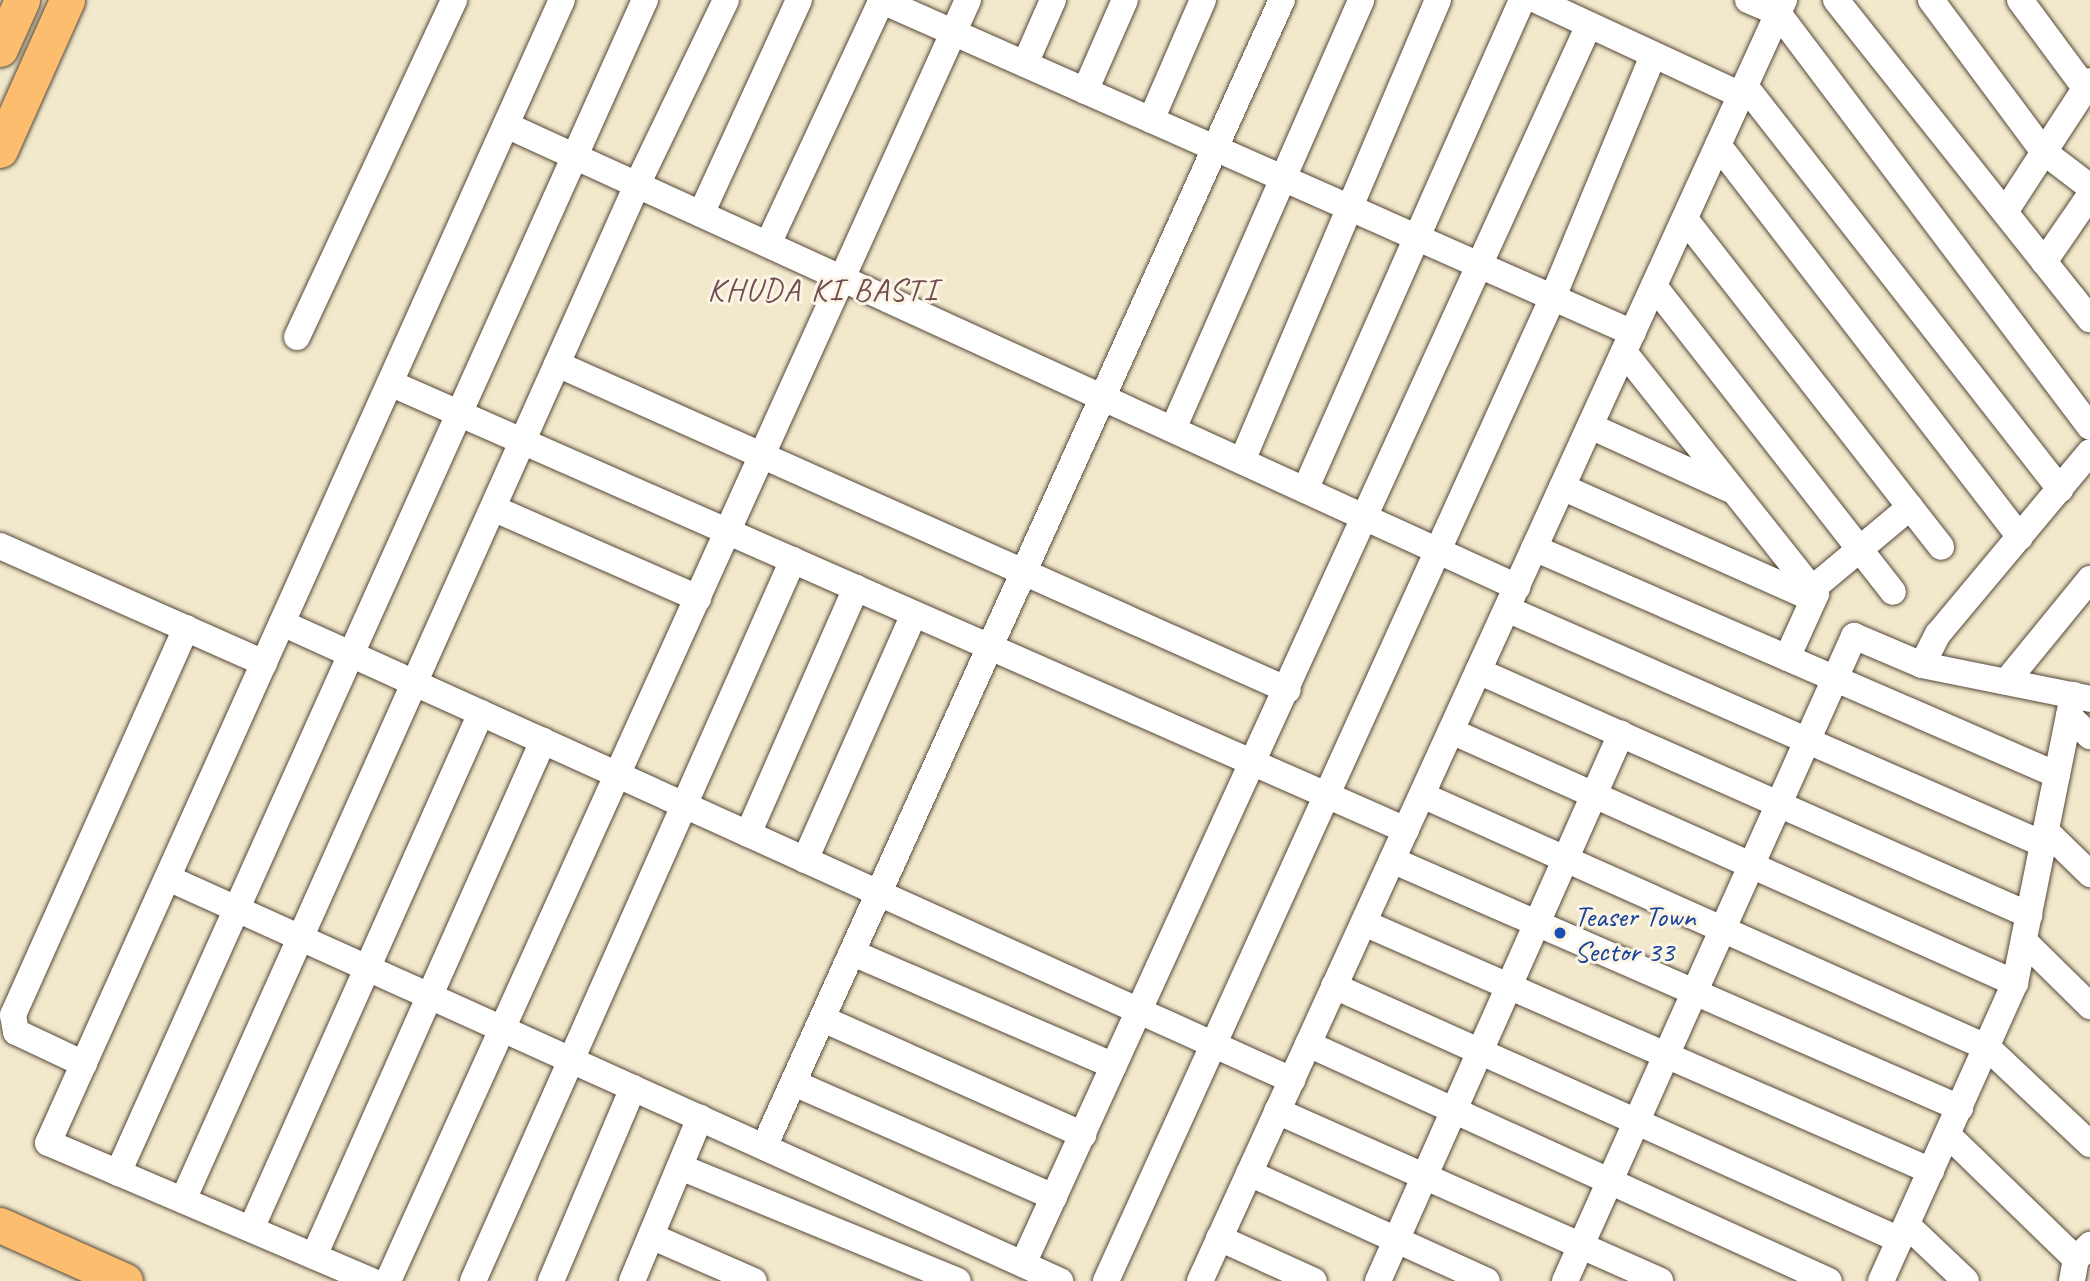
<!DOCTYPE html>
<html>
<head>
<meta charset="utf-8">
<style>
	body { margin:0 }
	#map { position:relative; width:2090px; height:1281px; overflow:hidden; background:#f2e9cd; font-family:Caveat,sans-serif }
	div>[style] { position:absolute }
	.roads { filter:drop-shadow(0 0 2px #564738) drop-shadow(0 0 2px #564738) }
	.minor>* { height:26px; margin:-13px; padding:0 13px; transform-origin:13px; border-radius:13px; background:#fff }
	.major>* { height:35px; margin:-17.5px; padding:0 17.5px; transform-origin:17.5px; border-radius:17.5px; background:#fcbd6f }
	.dots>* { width:19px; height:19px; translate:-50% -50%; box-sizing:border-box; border:4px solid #fcf5e5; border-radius:50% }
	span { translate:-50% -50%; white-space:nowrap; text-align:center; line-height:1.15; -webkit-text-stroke:6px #fcf5e5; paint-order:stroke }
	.transit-label { font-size:30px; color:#164399 }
	.left { translate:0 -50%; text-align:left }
	.neighbourhood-label { font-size:32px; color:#724c52; letter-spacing:2px }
</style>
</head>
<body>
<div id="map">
	<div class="roads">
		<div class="minor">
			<div style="left:880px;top:0;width:823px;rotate:23.86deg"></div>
			<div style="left:1536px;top:0;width:226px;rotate:24.9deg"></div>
			<div style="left:1748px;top:0;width:33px;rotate:23deg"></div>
			<div style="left:1778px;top:13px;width:518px;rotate:53deg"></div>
			<div style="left:1836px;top:0;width:408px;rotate:51.5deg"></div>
			<div style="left:1931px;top:0;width:189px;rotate:53.4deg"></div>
			<div style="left:2044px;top:152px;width:58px;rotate:37.3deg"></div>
			<div style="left:2020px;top:0;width:109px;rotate:53.5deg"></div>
			<div style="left:1025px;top:64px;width:70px;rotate:-66.4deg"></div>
			<div style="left:1745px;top:86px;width:512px;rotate:51.99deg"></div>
			<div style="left:1085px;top:91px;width:99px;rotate:-66.3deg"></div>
			<div style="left:1151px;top:120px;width:131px;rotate:-66.6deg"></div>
			<div style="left:506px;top:125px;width:1112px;rotate:24.56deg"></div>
			<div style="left:1718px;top:145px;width:495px;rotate:52.4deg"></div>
			<div style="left:2005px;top:212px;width:156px;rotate:-57deg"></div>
			<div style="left:701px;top:214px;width:235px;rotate:-65.4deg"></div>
			<div style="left:1685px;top:219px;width:416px;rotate:52deg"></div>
			<div style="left:768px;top:244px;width:269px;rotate:-65deg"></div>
			<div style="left:2044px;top:262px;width:81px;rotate:-55.5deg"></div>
			<div style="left:1654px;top:286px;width:388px;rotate:52deg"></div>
			<div style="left:297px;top:337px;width:372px;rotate:-65deg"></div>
			<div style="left:1624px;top:352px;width:309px;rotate:51.6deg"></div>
			<div style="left:1816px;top:594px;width:70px;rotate:114.4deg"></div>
			<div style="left:557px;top:364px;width:800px;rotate:24.04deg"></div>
			<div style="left:390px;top:383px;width:1110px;rotate:23.75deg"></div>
			<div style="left:1590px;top:426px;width:153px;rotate:24.4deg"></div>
			<div style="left:1173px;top:429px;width:468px;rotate:-66.3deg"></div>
			<div style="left:1242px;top:461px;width:501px;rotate:-66.97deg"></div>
			<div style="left:1562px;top:487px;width:275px;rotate:24deg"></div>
			<div style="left:1305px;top:490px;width:536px;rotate:-66.11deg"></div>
			<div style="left:495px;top:509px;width:222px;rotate:23.7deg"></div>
			<div style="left:0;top:546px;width:289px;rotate:23.9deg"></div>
			<div style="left:1534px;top:548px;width:570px;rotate:23.46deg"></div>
			<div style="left:1812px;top:589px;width:128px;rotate:-39.9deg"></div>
			<div style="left:1507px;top:609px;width:585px;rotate:23.67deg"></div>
			<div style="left:282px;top:623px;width:1109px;rotate:24.35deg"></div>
			<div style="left:1922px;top:665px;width:35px;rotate:-63deg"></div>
			<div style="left:1938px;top:634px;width:237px;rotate:-50.1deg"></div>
			<div style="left:1478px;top:671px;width:603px;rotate:23.89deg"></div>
			<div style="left:2006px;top:682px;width:133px;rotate:-50.8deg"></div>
			<div style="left:2069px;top:716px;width:29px;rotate:44deg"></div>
			<div style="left:1451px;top:731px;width:618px;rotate:24.08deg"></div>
			<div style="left:1422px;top:795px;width:620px;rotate:24.08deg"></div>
			<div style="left:1988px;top:1048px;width:140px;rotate:43.3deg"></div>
			<div style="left:2046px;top:831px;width:62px;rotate:44.3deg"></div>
			<div style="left:748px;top:834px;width:269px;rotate:-66.3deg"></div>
			<div style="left:805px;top:860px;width:269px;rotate:-66.1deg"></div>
			<div style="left:1392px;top:860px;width:620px;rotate:23.59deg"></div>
			<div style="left:168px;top:878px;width:979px;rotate:24.31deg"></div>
			<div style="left:1364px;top:923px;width:619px;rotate:23.62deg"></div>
			<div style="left:2024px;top:941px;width:93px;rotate:44.6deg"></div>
			<div style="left:853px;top:953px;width:284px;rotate:23.4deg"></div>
			<div style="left:1334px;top:986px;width:620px;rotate:24.17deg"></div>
			<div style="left:823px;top:1019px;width:285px;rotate:24deg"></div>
			<div style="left:1308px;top:1044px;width:572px;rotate:24.46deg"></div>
			<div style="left:84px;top:1064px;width:75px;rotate:-154.8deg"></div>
			<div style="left:16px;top:1032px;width:17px;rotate:-100deg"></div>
			<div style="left:13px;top:1015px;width:424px;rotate:-65.9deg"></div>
			<div style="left:794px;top:1083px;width:284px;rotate:23.7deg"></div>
			<div style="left:1277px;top:1111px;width:419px;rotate:23.9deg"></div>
			<div style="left:1948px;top:1135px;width:178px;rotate:44.1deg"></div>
			<div style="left:764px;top:1147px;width:1259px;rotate:-65.7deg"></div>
			<div style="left:680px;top:1167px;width:300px;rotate:22.3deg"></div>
			<div style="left:118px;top:1173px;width:1286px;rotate:-65.81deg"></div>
			<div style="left:1249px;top:1173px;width:261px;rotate:24.4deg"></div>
			<div style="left:183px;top:1200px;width:1112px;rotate:-65.9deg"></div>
			<div style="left:637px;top:185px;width:205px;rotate:-64.3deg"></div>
			<div style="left:1907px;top:1225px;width:81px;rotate:43.5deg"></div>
			<div style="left:251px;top:1229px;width:565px;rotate:-65.98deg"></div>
			<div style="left:651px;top:1236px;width:112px;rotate:23.6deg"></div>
			<div style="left:1219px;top:1238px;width:104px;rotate:24.4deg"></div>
			<div style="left:314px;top:1256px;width:564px;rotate:-66.03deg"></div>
			<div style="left:1023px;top:1264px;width:1362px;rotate:-65.45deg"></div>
			<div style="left:372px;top:1281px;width:352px;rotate:-156.9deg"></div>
			<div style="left:48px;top:1143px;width:1253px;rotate:-65.79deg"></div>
			<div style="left:388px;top:1281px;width:1406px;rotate:-65.64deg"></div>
			<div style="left:473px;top:1281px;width:789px;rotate:-66.07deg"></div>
			<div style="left:551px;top:1281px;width:210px;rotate:-67deg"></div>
			<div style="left:632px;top:1281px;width:177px;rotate:-67.4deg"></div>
			<div style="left:1106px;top:1281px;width:1081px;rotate:-65.57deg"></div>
			<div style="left:1553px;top:297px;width:262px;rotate:-67.5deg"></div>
			<div style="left:1200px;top:1281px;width:1408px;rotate:-65.49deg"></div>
			<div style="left:1378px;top:1281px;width:599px;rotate:-66.05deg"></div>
			<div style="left:1565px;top:1281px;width:707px;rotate:-65.86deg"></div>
			<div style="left:1854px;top:636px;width:74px;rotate:23.1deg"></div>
			<div style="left:1922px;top:665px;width:171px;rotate:11.4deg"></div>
			<div style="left:1881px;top:1281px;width:327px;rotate:-65.8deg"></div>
			<div style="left:2015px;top:983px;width:294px;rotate:-78.6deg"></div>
			<div style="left:2072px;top:1281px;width:22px;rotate:-80deg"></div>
			<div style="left:2076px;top:1259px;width:20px;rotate:-45deg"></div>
		</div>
		<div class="major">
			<div style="left:0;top:49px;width:54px;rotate:-65.8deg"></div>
			<div style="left:0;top:150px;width:164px;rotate:-65.9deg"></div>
			<div style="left:0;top:1225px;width:137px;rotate:24.1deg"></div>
		</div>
	</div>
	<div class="dots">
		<div style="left:1560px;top:933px;background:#1a4fb4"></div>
	</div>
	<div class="transit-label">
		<span class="left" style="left:1574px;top:933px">Teaser Town<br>Sector 33</span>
	</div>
	<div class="neighbourhood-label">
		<span style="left:823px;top:290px">KHUDA KI BASTI</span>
	</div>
</div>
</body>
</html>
